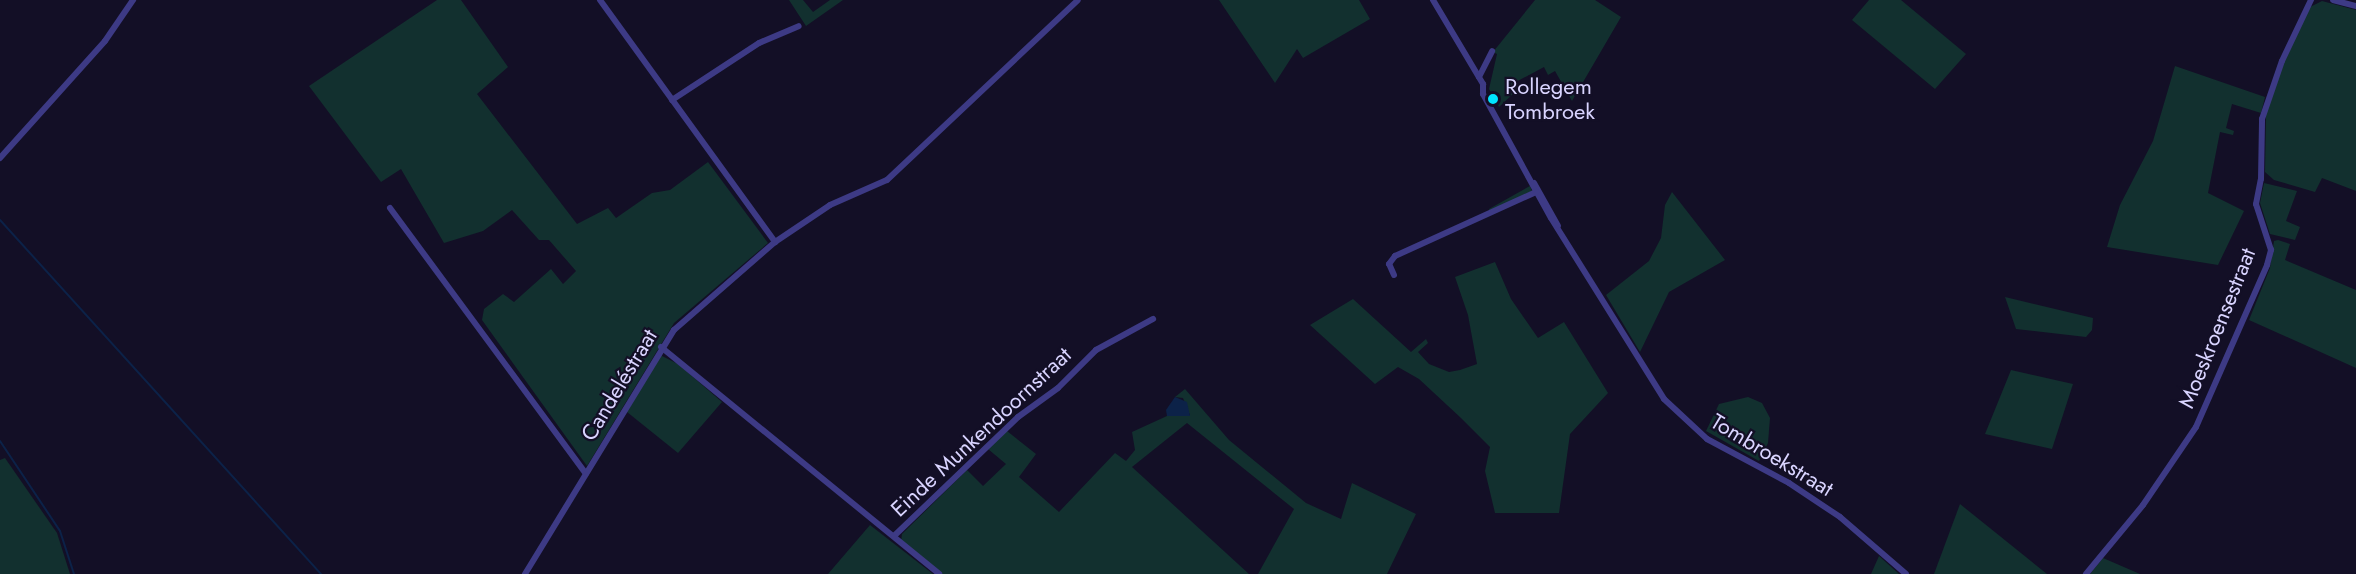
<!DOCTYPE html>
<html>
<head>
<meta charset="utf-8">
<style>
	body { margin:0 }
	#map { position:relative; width:2356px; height:574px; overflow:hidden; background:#130f26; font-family:Jost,sans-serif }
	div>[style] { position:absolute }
	.green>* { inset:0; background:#12302f }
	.water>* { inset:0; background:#0c2248 }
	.stream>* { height:2px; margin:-1px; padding:0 1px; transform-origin:1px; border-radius:1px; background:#0c2248 }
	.minor>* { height:6px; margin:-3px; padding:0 3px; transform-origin:3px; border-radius:3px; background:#3d3a85 }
	.dots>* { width:16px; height:16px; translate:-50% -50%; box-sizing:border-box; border:3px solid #130f26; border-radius:50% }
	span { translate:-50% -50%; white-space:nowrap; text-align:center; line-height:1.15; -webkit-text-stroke:4.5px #130f26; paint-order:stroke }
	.poi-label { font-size:22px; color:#d9d4ff }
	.left { translate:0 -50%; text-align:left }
	.street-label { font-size:22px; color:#d9d4ff }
</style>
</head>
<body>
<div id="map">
	<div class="green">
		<div style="clip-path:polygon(437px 0,461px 0,508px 67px,477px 94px,577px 224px,608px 208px,616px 218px,652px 193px,670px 190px,708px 162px,768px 243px,674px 323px,587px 466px,482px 320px,484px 309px,503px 294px,514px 302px,551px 269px,563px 284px,576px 271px,549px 240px,539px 240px,512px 210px,483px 231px,444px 243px,401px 169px,381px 182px,309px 86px)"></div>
		<div style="clip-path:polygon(789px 0,803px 0,813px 12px,830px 0,843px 0,806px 26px)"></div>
		<div style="clip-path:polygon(1219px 0,1359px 0,1370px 19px,1303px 58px,1297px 49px,1275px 83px)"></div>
		<div style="clip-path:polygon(1535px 0,1595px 0,1621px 17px,1572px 101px,1555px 71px,1548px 75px,1544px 67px,1512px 84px,1515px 92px,1499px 107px,1489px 89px,1497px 54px,1493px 52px)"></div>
		<div style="clip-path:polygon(1869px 0,1901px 0,1966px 54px,1935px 89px,1852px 20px)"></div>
		<div style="clip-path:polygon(2322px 1px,2356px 10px,2356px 191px,2322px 178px,2315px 192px,2274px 180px,2265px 172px,2266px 114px,2282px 65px,2310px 7px)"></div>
		<div style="clip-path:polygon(2175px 66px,2265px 97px,2261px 113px,2232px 104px,2226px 128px,2234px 131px,2233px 135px,2220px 132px,2208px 193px,2244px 211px,2218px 265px,2107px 247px,2120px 205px,2153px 141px)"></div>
		<div style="clip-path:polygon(2264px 183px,2297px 191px,2286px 221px,2300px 227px,2295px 240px,2270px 234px,2260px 203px)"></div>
		<div style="clip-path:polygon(1530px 186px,1532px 191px,1489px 213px,1489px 209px)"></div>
		<div style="clip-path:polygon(1672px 192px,1725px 260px,1669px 292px,1640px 352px,1606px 295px,1649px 261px,1661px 238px,1665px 205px)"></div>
		<div style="clip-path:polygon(2278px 240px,2290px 244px,2285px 260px,2356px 290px,2356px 368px,2249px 320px,2270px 268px,2274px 241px)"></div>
		<div style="clip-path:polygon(1495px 262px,1511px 299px,1538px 338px,1564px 322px,1608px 393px,1570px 434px,1559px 513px,1495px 513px,1485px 471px,1490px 447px,1461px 418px,1419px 379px,1398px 367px,1375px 384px,1310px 325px,1353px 299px,1411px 352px,1426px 339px,1428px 343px,1418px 352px,1429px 364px,1449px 372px,1460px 370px,1477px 364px,1468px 315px,1455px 277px)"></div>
		<div style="clip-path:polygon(2005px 297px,2093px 318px,2092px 330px,2086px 337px,2016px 329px)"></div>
		<div style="clip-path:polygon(660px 355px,678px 364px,722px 402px,678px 453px,627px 412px)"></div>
		<div style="clip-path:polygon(2011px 370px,2073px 384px,2052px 449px,1985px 434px)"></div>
		<div style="clip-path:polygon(1185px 389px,1229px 440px,1306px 503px,1341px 519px,1352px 483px,1416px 514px,1387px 574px,1258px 574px,1294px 509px,1187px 423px,1132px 467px,1249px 574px,941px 574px,901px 541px,902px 534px,967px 470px,983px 486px,1006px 464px,988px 449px,1007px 431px,1036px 454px,1019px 477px,1059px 512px,1115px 453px,1126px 461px,1135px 450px,1132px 432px,1167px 416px,1190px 415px,1183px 398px,1175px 397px)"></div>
		<div style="clip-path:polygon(1748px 397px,1762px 403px,1770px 418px,1768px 443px,1759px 461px,1706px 431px,1719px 404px)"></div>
		<div style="clip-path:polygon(5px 458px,57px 533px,70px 574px,0 574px,0 460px)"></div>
		<div style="clip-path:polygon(1960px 504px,2047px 574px,1934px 574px)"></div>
		<div style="clip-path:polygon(870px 525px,933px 574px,828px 574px)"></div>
		<div style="clip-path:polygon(1879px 556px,1899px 574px,1871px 574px)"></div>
		<div style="clip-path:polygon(2103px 558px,2140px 574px,2090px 574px)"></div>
	</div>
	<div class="water">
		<div style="clip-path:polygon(1175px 397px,1187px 402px,1190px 416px,1167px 416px,1166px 410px)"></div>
	</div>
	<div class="stream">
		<div style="left:0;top:220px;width:478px;rotate:47.8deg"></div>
		<div style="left:0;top:441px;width:108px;rotate:56.3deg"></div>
		<div style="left:60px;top:531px;width:45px;rotate:72deg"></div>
	</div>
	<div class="minor">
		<div style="left:600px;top:0;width:299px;rotate:54.1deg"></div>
		<div style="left:1433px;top:0;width:98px;rotate:59.2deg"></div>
		<div style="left:1483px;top:84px;width:10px;rotate:90deg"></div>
		<div style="left:1483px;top:94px;width:141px;rotate:61.3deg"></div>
		<div style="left:1551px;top:218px;width:213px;rotate:58deg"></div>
		<div style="left:1664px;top:399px;width:59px;rotate:42.9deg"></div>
		<div style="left:1707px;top:439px;width:93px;rotate:28.2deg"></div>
		<div style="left:1789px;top:483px;width:61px;rotate:33.7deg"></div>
		<div style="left:1840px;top:517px;width:87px;rotate:40.8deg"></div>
		<div style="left:2333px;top:0;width:24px;rotate:15deg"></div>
		<div style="left:1479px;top:77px;width:29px;rotate:-63deg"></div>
		<div style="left:672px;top:100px;width:104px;rotate:-33.2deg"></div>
		<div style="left:759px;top:43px;width:43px;rotate:-23deg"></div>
		<div style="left:0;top:158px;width:157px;rotate:-48.1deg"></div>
		<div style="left:105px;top:41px;width:50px;rotate:-55.7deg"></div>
		<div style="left:1534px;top:183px;width:49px;rotate:60.8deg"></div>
		<div style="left:390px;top:208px;width:330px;rotate:53.6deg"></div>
		<div style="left:1394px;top:275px;width:12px;rotate:-114deg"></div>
		<div style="left:1389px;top:264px;width:10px;rotate:-53deg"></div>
		<div style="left:1395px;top:256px;width:155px;rotate:-24.4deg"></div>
		<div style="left:661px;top:347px;width:359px;rotate:39.2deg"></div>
		<div style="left:894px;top:536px;width:172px;rotate:-43.8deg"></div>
		<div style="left:1018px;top:417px;width:49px;rotate:-35.9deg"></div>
		<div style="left:1058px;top:388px;width:54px;rotate:-45deg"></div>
		<div style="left:1096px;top:350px;width:65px;rotate:-28.5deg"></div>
		<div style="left:525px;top:574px;width:286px;rotate:-58.6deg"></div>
		<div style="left:674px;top:330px;width:134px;rotate:-41.1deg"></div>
		<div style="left:775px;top:242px;width:66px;rotate:-33.9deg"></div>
		<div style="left:830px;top:205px;width:62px;rotate:-23.7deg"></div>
		<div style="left:887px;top:180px;width:262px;rotate:-43.3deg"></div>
		<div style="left:2086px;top:574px;width:89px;rotate:-50.4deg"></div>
		<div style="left:2143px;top:505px;width:94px;rotate:-55.8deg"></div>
		<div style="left:2196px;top:427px;width:177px;rotate:-66.3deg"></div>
		<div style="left:2267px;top:265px;width:16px;rotate:-75deg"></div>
		<div style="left:2271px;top:250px;width:48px;rotate:-108.1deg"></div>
		<div style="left:2256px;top:204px;width:25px;rotate:-79deg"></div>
		<div style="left:2261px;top:179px;width:60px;rotate:-89deg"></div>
		<div style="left:2262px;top:119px;width:61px;rotate:-71deg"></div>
		<div style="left:2282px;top:61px;width:68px;rotate:-64.6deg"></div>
	</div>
	<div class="dots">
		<div style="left:1493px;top:99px;background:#00e5ff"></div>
	</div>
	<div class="poi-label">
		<span class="left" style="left:1505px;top:99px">Rollegem<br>Tombroek</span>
	</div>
	<div class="street-label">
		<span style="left:2217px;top:328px;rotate:-68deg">Moeskroensestraat</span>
		<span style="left:619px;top:385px;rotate:-59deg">Candeléstraat</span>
		<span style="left:981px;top:432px;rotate:-43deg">Einde Munkendoornstraat</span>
		<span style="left:1772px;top:455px;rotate:31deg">Tombroekstraat</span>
	</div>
</div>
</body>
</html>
